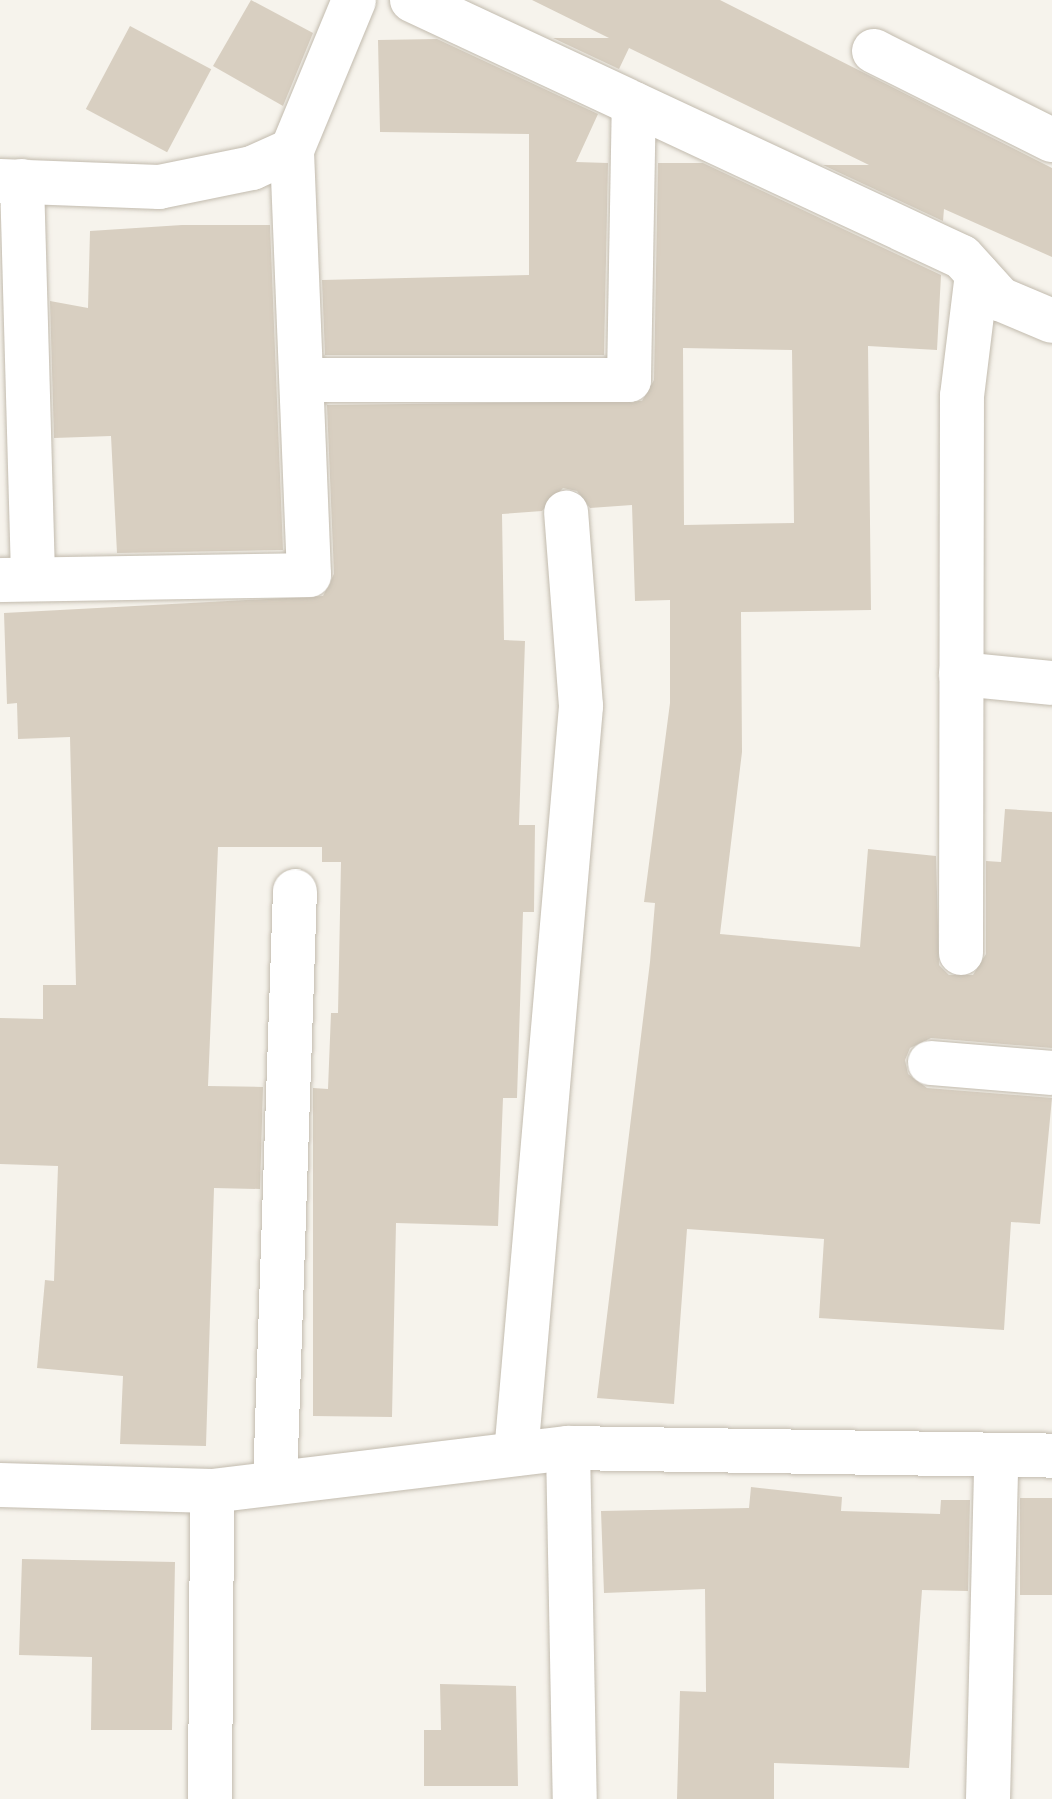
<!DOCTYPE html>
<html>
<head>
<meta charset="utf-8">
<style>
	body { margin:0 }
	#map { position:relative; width:1052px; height:1799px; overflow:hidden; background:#f6f3ec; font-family:Overpass,sans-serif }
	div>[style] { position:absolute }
	.building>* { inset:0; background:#d8cfc1; transform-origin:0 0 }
	.roads { filter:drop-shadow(0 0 2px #c2bbae) drop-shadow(0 0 2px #c2bbae) }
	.street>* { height:44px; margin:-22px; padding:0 22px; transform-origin:22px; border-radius:22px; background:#fff }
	span { translate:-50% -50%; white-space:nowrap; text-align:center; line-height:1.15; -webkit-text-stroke:8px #fff; paint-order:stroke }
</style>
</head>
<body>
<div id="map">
	<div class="building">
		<div style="clip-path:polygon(251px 0,313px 33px,283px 106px,213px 66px)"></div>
		<div style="clip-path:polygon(532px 0,720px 0,1052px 168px,1052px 257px,944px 209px,943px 221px,823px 165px,869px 165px,629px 48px,619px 69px,553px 38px,609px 38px)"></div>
		<div style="left:130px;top:26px;width:92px;height:94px;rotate:28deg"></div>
		<div style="clip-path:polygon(437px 39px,598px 114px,576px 162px,608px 163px,604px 355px,325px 355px,322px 280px,529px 275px,529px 134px,380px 132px,378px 40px)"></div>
		<div style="clip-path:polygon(evenodd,658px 163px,703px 163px,941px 275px,937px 350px,868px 346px,871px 610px,741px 612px,742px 752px,720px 934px,860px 947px,868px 849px,936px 856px,939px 965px,949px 975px,973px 975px,986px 954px,986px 861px,1001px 862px,1005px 809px,1052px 812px,1052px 1048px,931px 1038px,910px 1048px,905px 1060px,908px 1074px,927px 1088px,1052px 1098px,1040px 1224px,1011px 1222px,1004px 1330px,819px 1318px,824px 1239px,687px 1229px,674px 1404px,597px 1398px,650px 962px,655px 903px,644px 902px,670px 703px,670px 600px,635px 601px,632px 505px,590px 508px,577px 491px,563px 488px,542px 511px,502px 514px,504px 640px,525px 641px,519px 825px,535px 825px,534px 912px,523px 912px,517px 1098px,503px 1098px,498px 1226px,396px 1223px,392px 1417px,313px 1416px,313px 1088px,328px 1089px,331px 1013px,338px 1013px,341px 862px,322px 862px,322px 847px,218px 847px,208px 1086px,263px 1087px,260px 1189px,214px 1188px,206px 1446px,120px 1444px,123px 1376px,37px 1368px,45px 1280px,54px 1281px,58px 1166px,0 1164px,0 1018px,43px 1019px,43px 985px,76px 985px,70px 737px,18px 739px,17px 703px,7px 704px,4px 613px,323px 596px,334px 574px,327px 405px,642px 401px,654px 380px,658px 163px,683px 348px,792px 350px,794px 523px,684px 525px,683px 348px)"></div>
		<div style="clip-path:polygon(182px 225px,270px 225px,283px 550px,117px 553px,111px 436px,54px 438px,50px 301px,88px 308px,90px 231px)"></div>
		<div style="clip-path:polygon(751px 1487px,842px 1497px,841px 1511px,940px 1514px,941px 1500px,970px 1500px,968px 1591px,922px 1590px,909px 1768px,774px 1763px,774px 1799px,677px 1799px,680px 1691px,706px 1692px,705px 1589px,604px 1593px,601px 1511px,749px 1508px)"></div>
		<div style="left:1052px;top:1498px;width:97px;height:32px;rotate:90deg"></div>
		<div style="clip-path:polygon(22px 1559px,175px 1562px,172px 1730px,91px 1730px,92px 1657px,19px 1655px)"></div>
		<div style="clip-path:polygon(440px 1684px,516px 1686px,518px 1786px,424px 1786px,424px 1730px,441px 1730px)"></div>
	</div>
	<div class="roads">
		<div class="street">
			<div style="left:412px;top:0;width:607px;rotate:25.05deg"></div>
			<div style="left:962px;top:257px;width:57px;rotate:47.9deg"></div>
			<div style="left:1000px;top:299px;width:56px;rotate:22.9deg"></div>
			<div style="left:874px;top:51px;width:199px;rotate:26.6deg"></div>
			<div style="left:0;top:181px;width:159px;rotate:2.2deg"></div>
			<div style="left:159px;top:187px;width:95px;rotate:-11.5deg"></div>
			<div style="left:252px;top:168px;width:44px;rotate:-24.2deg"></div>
			<div style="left:292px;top:150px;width:162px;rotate:-67.5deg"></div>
			<div style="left:22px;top:181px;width:398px;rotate:88.4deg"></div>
			<div style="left:302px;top:380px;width:327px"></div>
			<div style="left:629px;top:380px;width:276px;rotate:-89deg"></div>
			<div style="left:0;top:580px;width:309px;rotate:-0.9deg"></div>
			<div style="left:309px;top:575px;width:425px;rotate:-92.3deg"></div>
			<div style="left:961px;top:674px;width:91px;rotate:5.6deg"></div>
			<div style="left:961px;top:953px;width:557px;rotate:-89.9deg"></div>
			<div style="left:962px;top:396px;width:123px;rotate:-83deg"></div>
			<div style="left:930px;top:1063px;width:122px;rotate:4.7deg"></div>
			<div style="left:568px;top:1448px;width:351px;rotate:88.9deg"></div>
			<div style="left:516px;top:1454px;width:751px;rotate:-85.03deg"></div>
			<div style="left:581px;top:706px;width:194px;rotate:-94.4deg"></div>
			<div style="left:275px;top:1483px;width:592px;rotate:-88.07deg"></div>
			<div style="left:0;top:1485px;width:212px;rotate:1.6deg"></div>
			<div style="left:212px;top:1491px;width:359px;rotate:-6.9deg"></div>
			<div style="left:568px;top:1448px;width:484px;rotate:0.9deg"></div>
			<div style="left:210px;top:1799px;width:308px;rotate:-89.6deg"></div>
			<div style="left:988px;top:1799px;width:339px;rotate:-88.6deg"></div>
		</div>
	</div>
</div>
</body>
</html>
